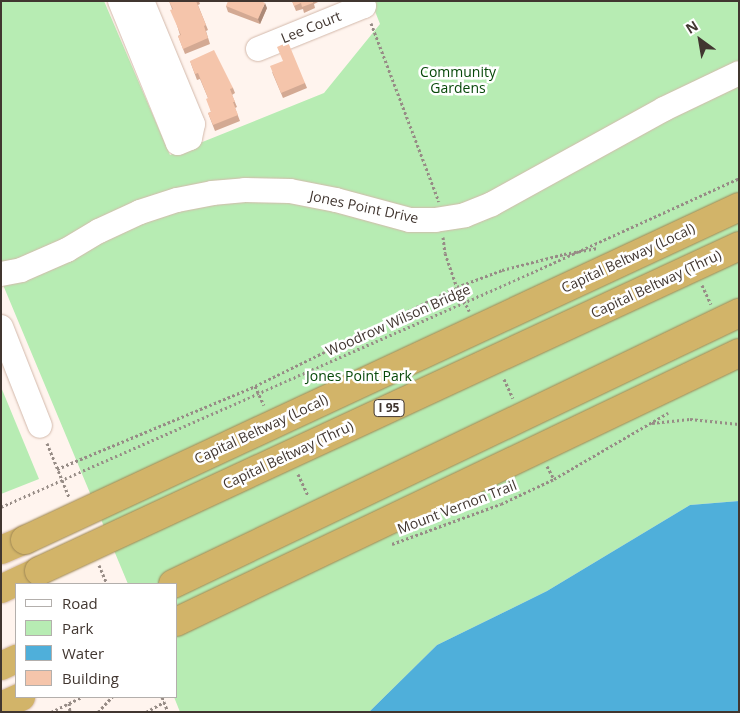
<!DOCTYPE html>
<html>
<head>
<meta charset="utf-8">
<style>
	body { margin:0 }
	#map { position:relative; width:740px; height:713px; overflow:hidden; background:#fff4ee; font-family:"Open Sans",sans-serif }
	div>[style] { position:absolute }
	.green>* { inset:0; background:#b7ecb3 }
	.water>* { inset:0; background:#4fafda }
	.path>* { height:3px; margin-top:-1.5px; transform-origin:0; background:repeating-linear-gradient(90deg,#978c86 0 2.5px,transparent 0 5px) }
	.roads { filter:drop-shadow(0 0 1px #d3b9ab) drop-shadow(0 0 1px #d3b9ab) }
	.minor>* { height:24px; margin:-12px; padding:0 12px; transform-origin:12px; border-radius:12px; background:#fff }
	.highway>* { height:28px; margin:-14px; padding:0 14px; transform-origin:14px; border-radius:14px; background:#d2b469 }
	.path-bridge>* { height:3px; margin-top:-1.5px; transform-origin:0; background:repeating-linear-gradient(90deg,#978c86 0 2.5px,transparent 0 5px) }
	.bridges { filter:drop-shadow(0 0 1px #9f8855) drop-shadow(0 0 1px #9f8855) }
	.highway-bridge>* { height:28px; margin:-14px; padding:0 14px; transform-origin:14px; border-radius:14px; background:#d2b469 }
	.wall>* { inset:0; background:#d3a993 }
	.shaded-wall>* { inset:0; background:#ac8a78 }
	.building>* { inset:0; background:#f5c5ab }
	span { translate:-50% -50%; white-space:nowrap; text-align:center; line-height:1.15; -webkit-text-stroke:5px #fff; paint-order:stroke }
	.shield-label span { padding:1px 4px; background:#fff; border:1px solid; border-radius:4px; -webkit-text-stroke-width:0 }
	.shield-label { font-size:12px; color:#413630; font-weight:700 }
	.street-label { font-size:14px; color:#413630 }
	.park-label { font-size:14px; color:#08490a }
	.frame { position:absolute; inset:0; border:2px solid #413630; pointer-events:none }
	.legend { position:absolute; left:15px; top:583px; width:162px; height:115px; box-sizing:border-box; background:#fff; border:1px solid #b3afac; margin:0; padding:6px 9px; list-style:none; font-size:15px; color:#413630 }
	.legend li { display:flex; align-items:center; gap:10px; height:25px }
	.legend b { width:25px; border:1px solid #b3afac }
	.north { position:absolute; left:675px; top:15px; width:50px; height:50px; -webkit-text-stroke:4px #fff; paint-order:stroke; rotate:328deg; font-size:14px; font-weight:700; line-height:20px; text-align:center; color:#413630 }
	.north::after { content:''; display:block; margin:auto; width:18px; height:22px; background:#413630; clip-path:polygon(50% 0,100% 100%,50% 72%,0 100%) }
</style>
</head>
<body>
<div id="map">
	<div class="green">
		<div style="clip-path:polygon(1px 1px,104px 1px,170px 155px,324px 93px,380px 24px,371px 1px,739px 1px,739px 501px,690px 505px,547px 591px,437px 645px,369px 712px,180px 712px,174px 697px,176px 697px,176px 584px,128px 584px,1px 280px)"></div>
		<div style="clip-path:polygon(1px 387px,39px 479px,1px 494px)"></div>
	</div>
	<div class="water">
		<div style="clip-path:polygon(739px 501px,739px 712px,369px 712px,437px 645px,547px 591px,690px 505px)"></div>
	</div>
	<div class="path">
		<div style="left:371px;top:23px;width:191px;rotate:69.2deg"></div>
		<div style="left:443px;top:237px;width:16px;rotate:83deg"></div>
		<div style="left:445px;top:253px;width:36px;rotate:71deg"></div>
		<div style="left:457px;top:287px;width:27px;rotate:63deg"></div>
		<div style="left:702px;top:285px;width:21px;rotate:65deg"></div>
		<div style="left:504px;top:379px;width:21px;rotate:65deg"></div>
		<div style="left:255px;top:386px;width:21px;rotate:65deg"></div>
		<div style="left:652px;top:423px;width:38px;rotate:-6deg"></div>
		<div style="left:690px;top:419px;width:49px;rotate:5.8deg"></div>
		<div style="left:47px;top:443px;width:58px;rotate:67.8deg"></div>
		<div style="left:547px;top:466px;width:15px;rotate:62deg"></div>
		<div style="left:57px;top:469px;width:215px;rotate:-22.7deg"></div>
		<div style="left:255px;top:386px;width:225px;rotate:-26.1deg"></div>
		<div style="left:457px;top:287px;width:48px;rotate:-20.7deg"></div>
		<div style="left:502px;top:270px;width:64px;rotate:-14.5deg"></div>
		<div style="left:564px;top:254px;width:34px;rotate:-10deg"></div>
		<div style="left:298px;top:474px;width:23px;rotate:65deg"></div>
		<div style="left:1px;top:507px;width:10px;rotate:-24deg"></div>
		<div style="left:392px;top:544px;width:116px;rotate:-20.2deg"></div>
		<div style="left:501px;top:504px;width:59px;rotate:-25.3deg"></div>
		<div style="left:554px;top:479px;width:132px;rotate:-30.1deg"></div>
		<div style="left:99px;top:565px;width:21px;rotate:67deg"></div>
		<div style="left:162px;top:697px;width:16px;rotate:68deg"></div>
		<div style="left:69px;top:703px;width:9px;rotate:84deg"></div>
		<div style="left:51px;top:712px;width:34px;rotate:-26deg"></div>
		<div style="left:98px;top:712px;width:21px;rotate:-47deg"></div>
		<div style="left:146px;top:712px;width:21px;rotate:-29deg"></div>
	</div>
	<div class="roads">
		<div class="minor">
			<div style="left:120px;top:1px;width:153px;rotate:67.8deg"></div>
			<div style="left:178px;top:143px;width:13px;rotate:-23deg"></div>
			<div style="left:190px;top:138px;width:14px;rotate:-78deg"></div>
			<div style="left:193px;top:124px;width:133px;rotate:-112.5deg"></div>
			<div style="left:258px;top:49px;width:114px;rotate:-22.1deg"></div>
			<div style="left:364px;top:6px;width:5px;rotate:-112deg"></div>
			<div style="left:1px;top:274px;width:20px;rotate:-11deg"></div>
			<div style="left:21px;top:270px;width:50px;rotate:-23.5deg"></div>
			<div style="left:67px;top:250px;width:37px;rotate:-31deg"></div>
			<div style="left:99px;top:231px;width:45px;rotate:-24.9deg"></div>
			<div style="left:140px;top:212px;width:39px;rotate:-18deg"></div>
			<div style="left:177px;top:200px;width:36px;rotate:-11deg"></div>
			<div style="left:212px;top:193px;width:33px;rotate:-5deg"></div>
			<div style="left:245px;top:190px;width:45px;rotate:1.3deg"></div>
			<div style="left:290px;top:191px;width:47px;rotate:11.1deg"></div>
			<div style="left:336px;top:200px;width:77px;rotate:15.1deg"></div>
			<div style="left:410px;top:220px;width:25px"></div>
			<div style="left:435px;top:220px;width:30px;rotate:-9deg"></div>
			<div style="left:465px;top:215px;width:29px;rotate:-22deg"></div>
			<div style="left:492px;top:204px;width:196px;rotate:-28.9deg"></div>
			<div style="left:664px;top:109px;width:83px;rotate:-25.6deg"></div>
			<div style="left:1px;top:327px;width:106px;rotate:68.5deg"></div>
		</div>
		<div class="highway">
			<div style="left:1px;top:550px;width:26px;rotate:-23deg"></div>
			<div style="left:1px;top:589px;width:42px;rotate:-25.3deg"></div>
			<div style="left:1px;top:666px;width:17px;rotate:-25deg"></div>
			<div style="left:1px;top:706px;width:22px;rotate:-24deg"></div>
		</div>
	</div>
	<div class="path-bridge">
		<div style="left:10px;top:503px;width:570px;rotate:-23.82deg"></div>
		<div style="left:531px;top:273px;width:229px;rotate:-24.5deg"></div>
	</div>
	<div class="bridges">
		<div class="highway-bridge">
			<div style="left:25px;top:540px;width:788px;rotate:-25deg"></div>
			<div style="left:39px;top:571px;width:772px;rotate:-24.9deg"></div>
			<div style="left:173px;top:584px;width:628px;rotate:-25.59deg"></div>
			<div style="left:176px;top:622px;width:624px;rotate:-25.54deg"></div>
		</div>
	</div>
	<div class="wall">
		<div style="clip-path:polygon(169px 1px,199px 1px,200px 4px,198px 5px,208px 30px,206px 31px,210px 44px,185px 54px,178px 36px,180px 35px,172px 9px)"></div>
		<div style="clip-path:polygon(292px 1px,320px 1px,314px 4px,315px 8px,304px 13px,303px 9px,296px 11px)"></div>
		<div style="clip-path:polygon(226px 6px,267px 8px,260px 24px,228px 12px)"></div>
		<div style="clip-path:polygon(190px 61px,233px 88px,235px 93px,232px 95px,237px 107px,235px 108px,240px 121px,215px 131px,208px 113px,211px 112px,208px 98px,200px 79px,197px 80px)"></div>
		<div style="clip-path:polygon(272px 72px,305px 83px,307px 88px,283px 98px)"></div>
	</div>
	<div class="shaded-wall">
		<div style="clip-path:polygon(265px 3px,267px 8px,260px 24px,258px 19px)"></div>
	</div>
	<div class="building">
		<div style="clip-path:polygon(169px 1px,196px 1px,206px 25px,204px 26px,208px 38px,183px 49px,178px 36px,181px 35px,170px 10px,173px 9px)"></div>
		<div style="clip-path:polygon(228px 1px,261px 1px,265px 3px,258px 19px,226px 6px)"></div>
		<div style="clip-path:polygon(292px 1px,313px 1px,313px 3px,302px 7px,301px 3px,294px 6px)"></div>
		<div style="clip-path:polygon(288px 42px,305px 83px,281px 93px,270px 66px,283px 61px,277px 47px)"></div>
		<div style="clip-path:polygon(214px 50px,233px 88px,230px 89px,235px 102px,233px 102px,238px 115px,213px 125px,208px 113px,211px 112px,206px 99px,208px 98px,198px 73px,195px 74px,190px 61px)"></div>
	</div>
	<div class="shield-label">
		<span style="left:389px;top:408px">I 95</span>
	</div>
	<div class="street-label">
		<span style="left:311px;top:27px;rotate:-22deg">Lee Court</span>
		<span style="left:364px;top:207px;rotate:12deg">Jones Point Drive</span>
		<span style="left:628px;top:258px;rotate:-25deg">Capital Beltway (Local)</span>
		<span style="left:656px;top:284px;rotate:-25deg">Capital Beltway (Thru)</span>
		<span style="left:398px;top:320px;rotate:-24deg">Woodrow Wilson Bridge</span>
		<span style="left:261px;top:429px;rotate:-25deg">Capital Beltway (Local)</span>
		<span style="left:288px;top:455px;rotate:-25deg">Capital Beltway (Thru)</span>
		<span style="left:457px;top:507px;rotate:-21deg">Mount Vernon Trail</span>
	</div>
	<div class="park-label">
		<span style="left:458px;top:80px">Community<br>Gardens</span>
		<span style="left:359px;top:376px">Jones Point Park</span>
	</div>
	<div class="frame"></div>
	<ul class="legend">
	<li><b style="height:6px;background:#fff"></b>Road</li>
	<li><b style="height:14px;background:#b7ecb3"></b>Park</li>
	<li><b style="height:14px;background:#4fafda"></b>Water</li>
	<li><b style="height:14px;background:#f5c5ab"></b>Building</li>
	</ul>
	<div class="north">N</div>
</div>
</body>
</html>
